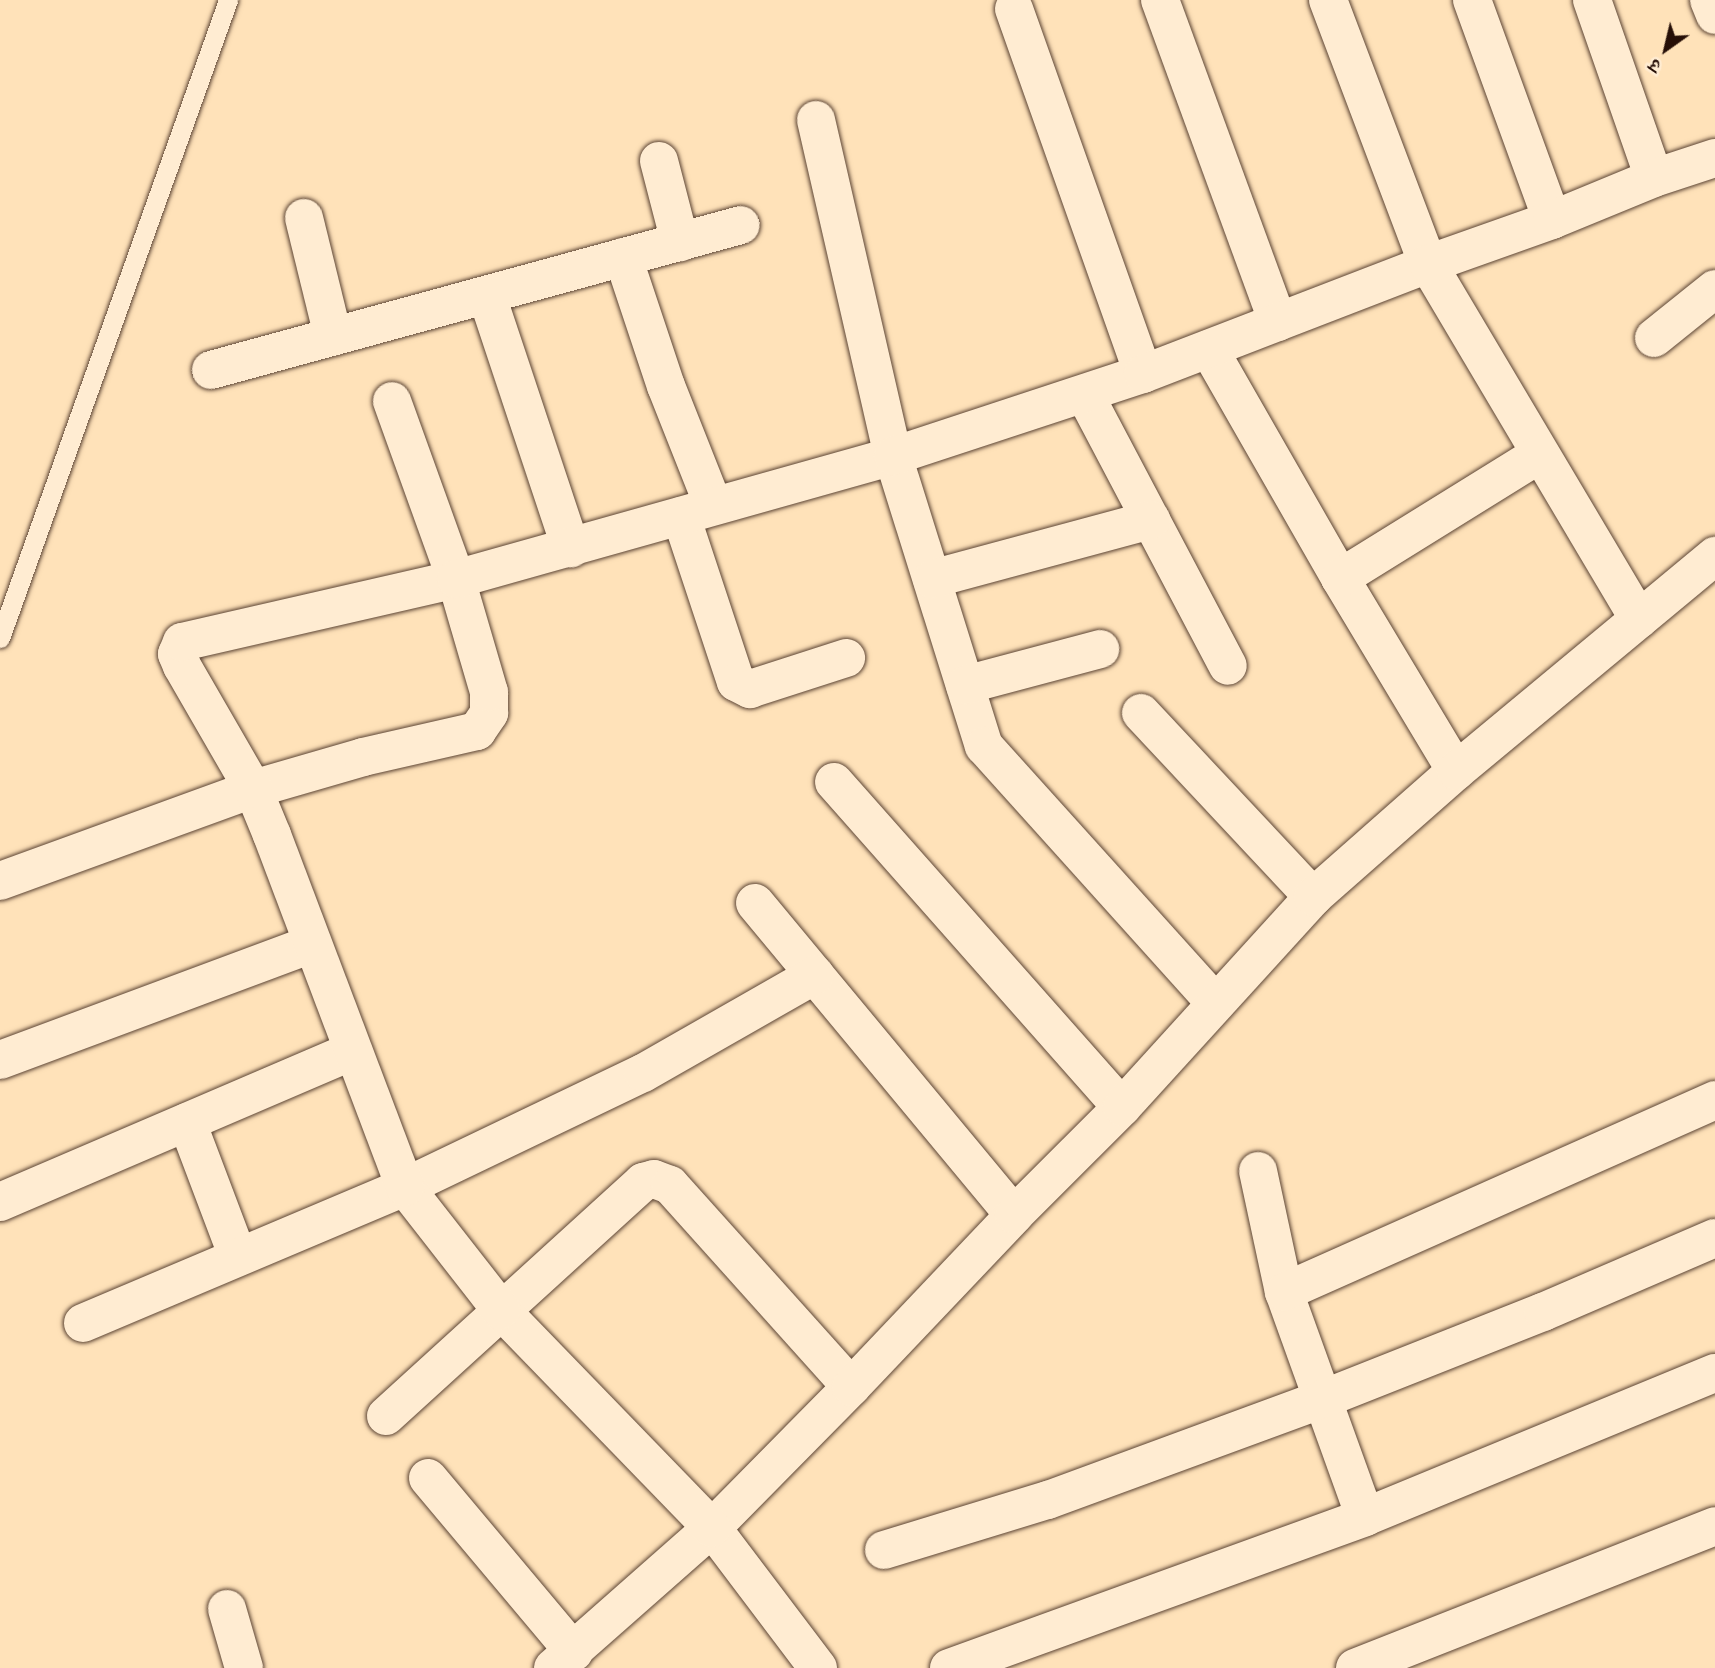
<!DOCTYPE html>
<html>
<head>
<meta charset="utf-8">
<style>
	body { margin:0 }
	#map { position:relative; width:1715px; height:1668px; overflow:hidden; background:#ffe2b9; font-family:"Gentium Book Plus","Noto Serif Devanagari",serif }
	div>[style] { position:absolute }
	.roads { filter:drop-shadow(0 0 2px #5c4434) drop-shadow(0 0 2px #5c4434) }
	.lane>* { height:19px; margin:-9.5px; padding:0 9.5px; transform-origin:9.5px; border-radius:9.5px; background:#ffecd2 }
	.street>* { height:38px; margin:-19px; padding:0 19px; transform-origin:19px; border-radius:19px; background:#ffecd2 }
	span { translate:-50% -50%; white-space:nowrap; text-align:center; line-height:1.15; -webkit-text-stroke:6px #ffecd2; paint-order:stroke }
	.north { position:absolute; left:1631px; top:14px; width:70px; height:70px; -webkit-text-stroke:5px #ffecd2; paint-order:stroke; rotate:214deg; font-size:19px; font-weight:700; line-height:28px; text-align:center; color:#260f07 }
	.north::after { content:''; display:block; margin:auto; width:24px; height:32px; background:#260f07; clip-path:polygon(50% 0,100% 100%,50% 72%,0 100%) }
</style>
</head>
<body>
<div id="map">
	<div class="roads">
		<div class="lane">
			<div style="left:0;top:638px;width:678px;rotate:-70.33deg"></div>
		</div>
		<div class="street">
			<div style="left:1160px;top:0;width:343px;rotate:69.9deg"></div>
			<div style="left:1328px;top:0;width:282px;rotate:69.3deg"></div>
			<div style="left:1428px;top:264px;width:413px;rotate:59.3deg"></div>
			<div style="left:1472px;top:0;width:234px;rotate:70deg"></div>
			<div style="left:1592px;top:0;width:188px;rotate:70.8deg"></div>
			<div style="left:1709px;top:0;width:16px;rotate:68deg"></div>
			<div style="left:1014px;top:9px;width:387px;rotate:70.5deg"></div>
			<div style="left:816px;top:120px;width:345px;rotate:77.1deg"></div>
			<div style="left:893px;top:456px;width:304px;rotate:72.6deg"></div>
			<div style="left:984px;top:746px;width:346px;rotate:48deg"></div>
			<div style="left:659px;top:161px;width:84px;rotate:75.5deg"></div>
			<div style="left:304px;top:218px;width:122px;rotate:76.2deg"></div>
			<div style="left:623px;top:257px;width:136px;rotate:71.6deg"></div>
			<div style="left:666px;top:386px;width:128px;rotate:68.4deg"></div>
			<div style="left:487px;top:296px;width:266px;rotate:71.6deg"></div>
			<div style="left:1654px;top:338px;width:78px;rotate:-38.8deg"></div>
			<div style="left:1209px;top:349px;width:264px;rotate:60.2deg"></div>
			<div style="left:211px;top:370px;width:549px;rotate:-15.3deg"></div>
			<div style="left:1085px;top:395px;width:306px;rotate:62.2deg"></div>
			<div style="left:681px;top:516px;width:175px;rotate:71.7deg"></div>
			<div style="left:736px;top:682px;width:16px;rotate:27deg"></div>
			<div style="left:750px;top:689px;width:101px;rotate:-17.9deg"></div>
			<div style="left:932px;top:579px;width:227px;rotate:-15.1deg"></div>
			<div style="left:965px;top:685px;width:140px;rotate:-14.9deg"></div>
			<div style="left:1141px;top:713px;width:252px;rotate:46.9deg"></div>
			<div style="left:1456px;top:771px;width:225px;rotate:-121deg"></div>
			<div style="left:1340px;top:578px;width:235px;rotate:-31.8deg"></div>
			<div style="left:834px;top:782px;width:434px;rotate:48.5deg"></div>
			<div style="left:0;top:881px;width:269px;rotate:-20deg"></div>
			<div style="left:253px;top:789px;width:115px;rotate:-16.2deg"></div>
			<div style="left:363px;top:757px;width:117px;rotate:-12.8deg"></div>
			<div style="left:477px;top:731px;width:22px;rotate:-56deg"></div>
			<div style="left:489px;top:713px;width:21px;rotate:-90deg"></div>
			<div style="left:489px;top:692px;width:118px;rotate:-106.3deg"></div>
			<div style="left:456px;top:579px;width:189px;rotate:-109.8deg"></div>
			<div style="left:755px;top:903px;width:405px;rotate:50.3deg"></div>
			<div style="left:0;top:1060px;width:333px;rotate:-20.4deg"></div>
			<div style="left:187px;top:1122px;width:144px;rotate:69.3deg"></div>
			<div style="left:1258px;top:1171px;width:124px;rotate:77.9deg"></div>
			<div style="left:1284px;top:1292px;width:239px;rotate:70.2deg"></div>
			<div style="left:0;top:1202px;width:384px;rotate:-23.2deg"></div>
			<div style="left:1284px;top:1292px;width:472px;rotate:-24deg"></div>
			<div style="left:83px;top:1323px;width:350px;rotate:-22.9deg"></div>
			<div style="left:405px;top:1187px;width:264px;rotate:-25.6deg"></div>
			<div style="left:643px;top:1073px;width:198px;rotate:-29.7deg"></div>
			<div style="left:386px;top:1416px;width:348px;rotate:-42.3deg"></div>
			<div style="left:643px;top:1182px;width:11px;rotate:-15deg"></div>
			<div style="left:654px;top:1179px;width:17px;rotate:21deg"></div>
			<div style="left:670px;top:1185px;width:271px;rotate:48.1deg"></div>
			<div style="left:428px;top:1478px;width:227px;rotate:50deg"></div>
			<div style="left:884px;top:1550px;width:171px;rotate:-17deg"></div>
			<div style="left:1048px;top:1500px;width:293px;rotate:-20.2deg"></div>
			<div style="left:1323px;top:1399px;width:237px;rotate:-21.6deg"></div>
			<div style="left:1543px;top:1312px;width:187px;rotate:-23.3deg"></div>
			<div style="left:227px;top:1609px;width:61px;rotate:73.9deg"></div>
			<div style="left:553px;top:1668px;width:212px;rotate:-41.4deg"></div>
			<div style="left:712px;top:1528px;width:198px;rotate:-45.4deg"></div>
			<div style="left:851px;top:1387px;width:237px;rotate:-46.5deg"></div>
			<div style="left:1014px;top:1215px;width:153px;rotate:-45deg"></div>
			<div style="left:1122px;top:1107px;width:284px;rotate:-47.7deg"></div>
			<div style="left:1313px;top:897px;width:191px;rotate:-41.4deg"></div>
			<div style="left:1456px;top:771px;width:337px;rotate:-39.7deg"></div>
			<div style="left:818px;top:1668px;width:176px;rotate:-127.1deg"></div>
			<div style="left:712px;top:1528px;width:303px;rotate:-134.1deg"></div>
			<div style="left:501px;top:1310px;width:156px;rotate:-128deg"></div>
			<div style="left:405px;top:1187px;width:376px;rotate:-110.7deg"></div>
			<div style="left:272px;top:835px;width:50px;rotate:-112.4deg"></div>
			<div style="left:253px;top:789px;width:142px;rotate:-120deg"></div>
			<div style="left:182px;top:666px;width:13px;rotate:-113deg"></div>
			<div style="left:177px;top:654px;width:13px;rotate:-67deg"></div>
			<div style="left:182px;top:642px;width:281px;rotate:-12.9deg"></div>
			<div style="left:456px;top:579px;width:454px;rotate:-15.7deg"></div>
			<div style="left:893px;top:456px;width:263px;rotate:-18.2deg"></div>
			<div style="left:1143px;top:374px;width:305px;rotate:-21.1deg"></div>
			<div style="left:1428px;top:264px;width:132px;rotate:-19.5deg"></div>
			<div style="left:1552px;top:220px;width:110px;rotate:-22.4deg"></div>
			<div style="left:1654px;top:178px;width:64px;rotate:-18.2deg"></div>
			<div style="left:949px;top:1668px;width:443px;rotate:-19.9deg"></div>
			<div style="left:1365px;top:1517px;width:378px;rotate:-22.4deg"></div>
			<div style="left:1355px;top:1668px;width:387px;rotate:-21.5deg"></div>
		</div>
	</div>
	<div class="north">उ</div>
</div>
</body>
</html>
